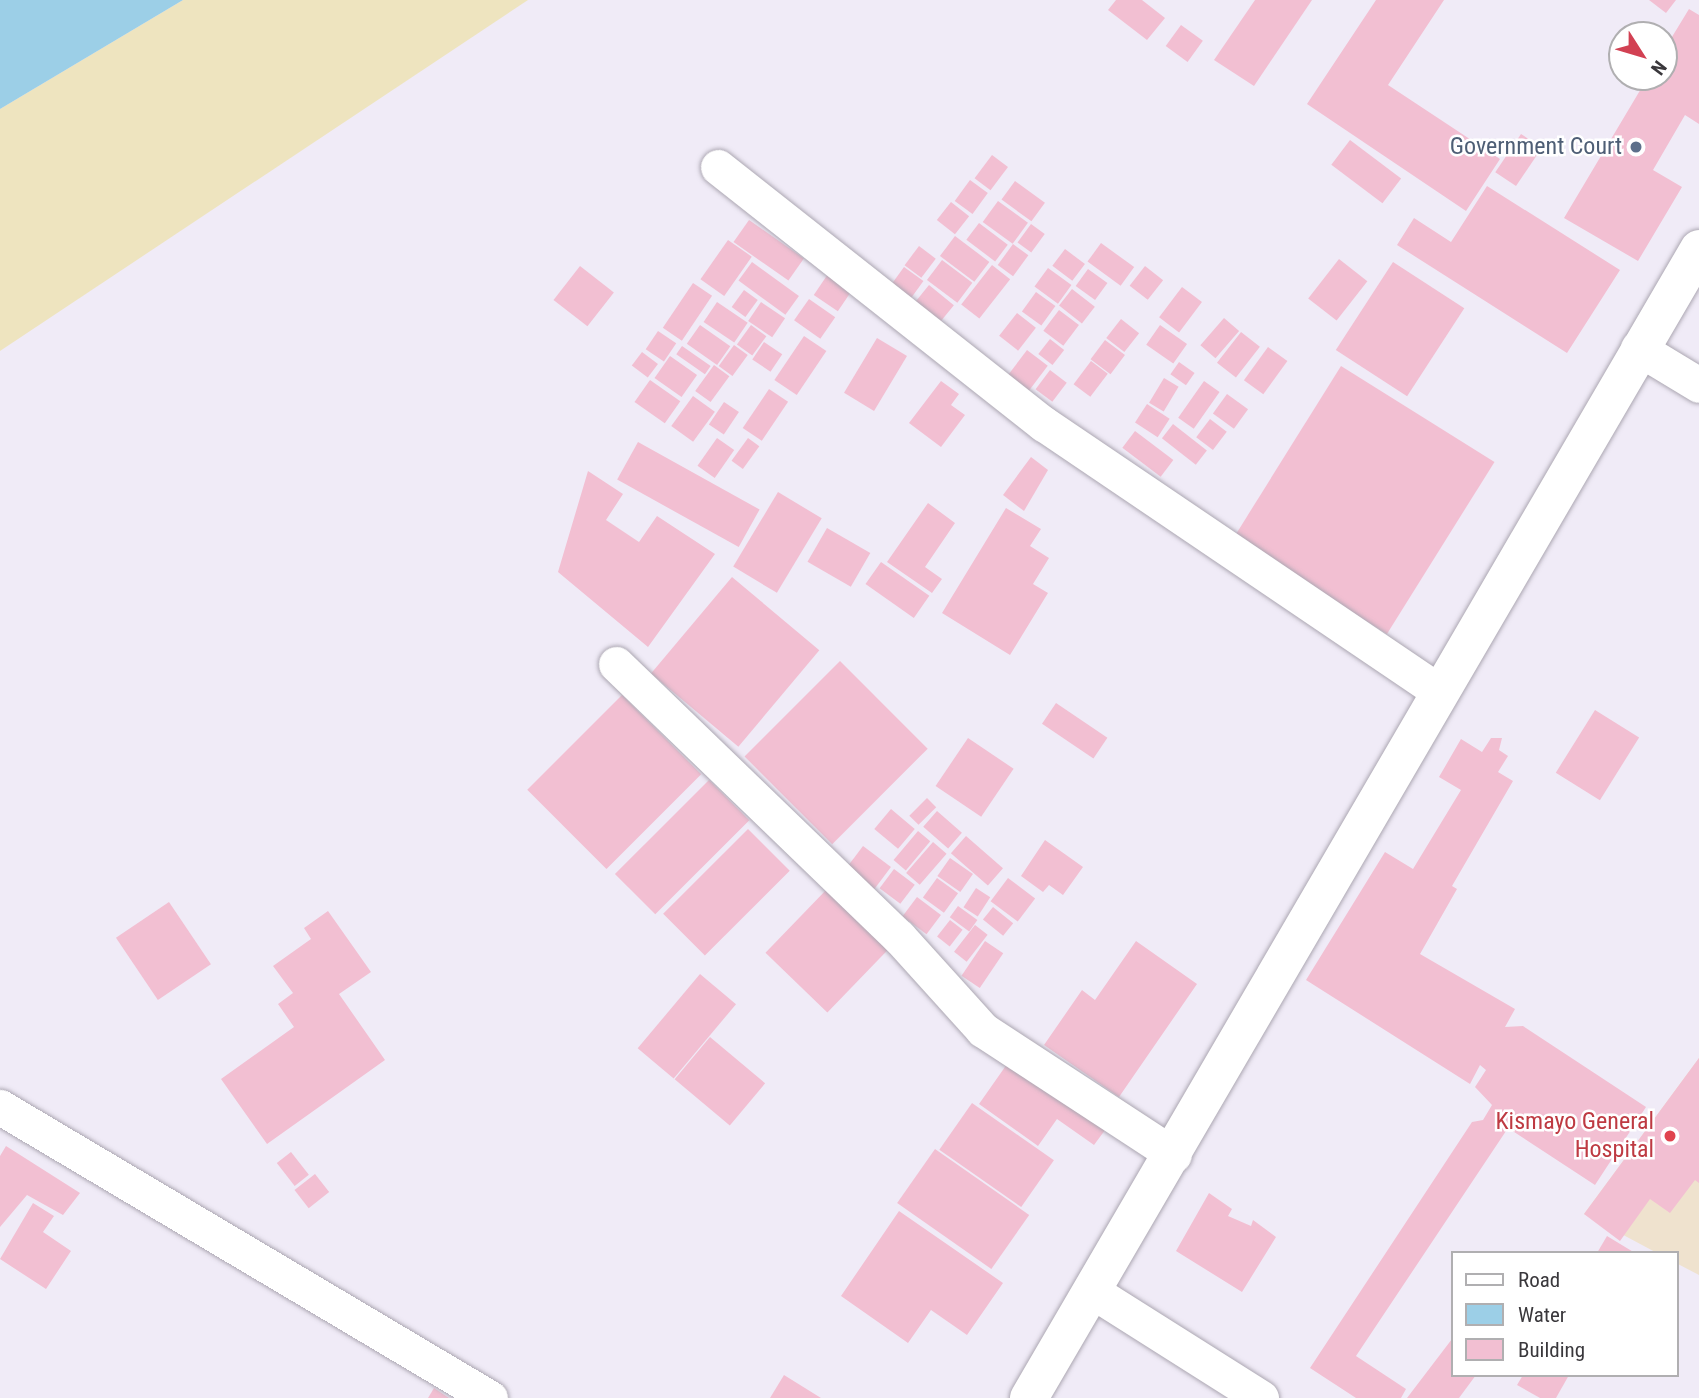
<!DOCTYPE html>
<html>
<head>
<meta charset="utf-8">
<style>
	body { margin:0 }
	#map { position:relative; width:1699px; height:1398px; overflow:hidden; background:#f0ebf7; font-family:"Roboto Condensed",sans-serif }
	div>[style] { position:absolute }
	.medical>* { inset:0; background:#efe2ce }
	.sand>* { inset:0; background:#eee4bf }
	.water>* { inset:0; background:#9ccfe7 }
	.building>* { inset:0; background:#f2bfd2; transform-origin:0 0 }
	.roads { filter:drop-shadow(0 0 2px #aca7b2) drop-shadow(0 0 2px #aca7b2) }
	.street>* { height:35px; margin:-17.5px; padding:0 17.5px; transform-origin:17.5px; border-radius:17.5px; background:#fff }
	.secondary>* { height:38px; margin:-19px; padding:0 19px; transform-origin:19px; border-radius:19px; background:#fff }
	.dots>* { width:19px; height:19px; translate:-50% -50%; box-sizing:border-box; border:4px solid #fff; border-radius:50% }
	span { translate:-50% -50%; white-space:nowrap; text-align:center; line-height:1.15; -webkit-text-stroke:5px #fff; paint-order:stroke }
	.service-label { font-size:24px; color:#4e5e75 }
	.right { translate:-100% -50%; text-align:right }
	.health-label { font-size:24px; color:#be3a42 }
	.legend { position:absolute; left:1451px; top:1251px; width:228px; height:126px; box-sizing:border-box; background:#fff; border:2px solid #b0afb1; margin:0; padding:9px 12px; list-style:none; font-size:21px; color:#3a383c }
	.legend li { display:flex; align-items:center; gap:14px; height:35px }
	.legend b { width:35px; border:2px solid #b0afb1 }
	.north { position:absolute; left:1608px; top:21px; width:70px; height:70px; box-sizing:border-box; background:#fff; border:2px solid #b0afb1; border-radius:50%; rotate:127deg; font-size:19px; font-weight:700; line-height:28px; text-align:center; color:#3a383c }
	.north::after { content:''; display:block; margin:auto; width:24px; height:32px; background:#d24153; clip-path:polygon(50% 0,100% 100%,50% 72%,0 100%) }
</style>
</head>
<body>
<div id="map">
	<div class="medical">
		<div style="clip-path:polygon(1699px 1058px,1699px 1275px,1676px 1263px,1676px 1253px,1657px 1253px,1584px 1214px)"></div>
	</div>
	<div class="sand">
		<div style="clip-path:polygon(183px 0,528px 0,0 351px,0 109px)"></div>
	</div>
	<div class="water">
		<div style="clip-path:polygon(0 0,183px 0,0 109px)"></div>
	</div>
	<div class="building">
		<div style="clip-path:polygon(1116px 0,1142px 0,1165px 18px,1147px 40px,1108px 10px)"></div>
		<div style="clip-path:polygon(1255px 0,1312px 0,1254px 86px,1214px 60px)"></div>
		<div style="clip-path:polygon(1376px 0,1444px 0,1388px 85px,1500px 159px,1466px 211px,1307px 104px)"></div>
		<div style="clip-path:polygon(1649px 0,1676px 0,1666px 13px)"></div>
		<div style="clip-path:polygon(1689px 9px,1699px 15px,1699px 124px,1685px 115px,1653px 170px,1682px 187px,1638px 261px,1564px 218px,1648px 77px,1664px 77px,1664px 50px)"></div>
		<div style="left:1181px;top:25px;width:27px;height:26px;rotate:36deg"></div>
		<div style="left:1521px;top:134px;width:25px;height:46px;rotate:34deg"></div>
		<div style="left:1350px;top:140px;width:64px;height:31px;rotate:37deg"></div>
		<div style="left:992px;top:155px;width:20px;height:29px;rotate:37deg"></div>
		<div style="left:970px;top:180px;width:22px;height:26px;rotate:36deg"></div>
		<div style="left:1015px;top:181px;width:37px;height:23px;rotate:36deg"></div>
		<div style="clip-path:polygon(1487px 186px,1620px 270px,1567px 353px,1397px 245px,1414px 218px,1451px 242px)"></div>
		<div style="left:998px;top:201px;width:37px;height:26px;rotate:36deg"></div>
		<div style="left:951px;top:202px;width:23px;height:23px;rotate:38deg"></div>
		<div style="left:749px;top:220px;width:67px;height:27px;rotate:35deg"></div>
		<div style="left:979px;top:223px;width:36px;height:21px;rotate:37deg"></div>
		<div style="left:1031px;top:224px;width:17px;height:23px;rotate:36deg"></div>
		<div style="left:955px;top:236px;width:43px;height:25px;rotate:37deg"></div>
		<div style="left:728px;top:240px;width:29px;height:48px;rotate:35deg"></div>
		<div style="left:1101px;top:243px;width:41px;height:23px;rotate:36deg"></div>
		<div style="left:1013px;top:244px;width:19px;height:26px;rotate:36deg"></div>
		<div style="left:919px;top:246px;width:21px;height:24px;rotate:37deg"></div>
		<div style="left:1065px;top:249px;width:25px;height:21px;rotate:37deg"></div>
		<div style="left:1339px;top:259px;width:36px;height:50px;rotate:38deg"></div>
		<div style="left:942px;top:260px;width:38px;height:25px;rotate:37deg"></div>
		<div style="left:752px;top:262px;width:58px;height:23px;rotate:36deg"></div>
		<div style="left:1393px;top:262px;width:85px;height:105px;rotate:33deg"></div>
		<div style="left:992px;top:265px;width:23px;height:50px;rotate:38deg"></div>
		<div style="left:580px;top:266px;width:43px;height:43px;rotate:38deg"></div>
		<div style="left:1145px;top:266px;width:23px;height:25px;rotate:38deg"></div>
		<div style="left:904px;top:267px;width:24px;height:24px;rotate:36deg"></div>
		<div style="left:1048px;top:268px;width:29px;height:23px;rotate:36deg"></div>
		<div style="left:1088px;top:269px;width:24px;height:21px;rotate:36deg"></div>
		<div style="left:830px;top:271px;width:29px;height:29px;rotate:34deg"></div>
		<div style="left:693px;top:283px;width:23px;height:54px;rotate:34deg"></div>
		<div style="left:929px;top:285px;width:32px;height:26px;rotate:39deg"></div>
		<div style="left:1182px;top:287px;width:25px;height:38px;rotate:37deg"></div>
		<div style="left:1072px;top:289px;width:29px;height:21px;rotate:38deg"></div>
		<div style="left:744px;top:290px;width:17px;height:21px;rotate:36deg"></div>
		<div style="left:1036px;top:292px;width:24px;height:24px;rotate:36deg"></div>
		<div style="left:809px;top:299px;width:32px;height:26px;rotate:35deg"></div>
		<div style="left:717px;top:302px;width:37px;height:24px;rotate:34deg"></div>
		<div style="left:761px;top:302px;width:29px;height:23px;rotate:34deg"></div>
		<div style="left:1059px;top:310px;width:25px;height:26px;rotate:37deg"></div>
		<div style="left:1017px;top:313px;width:24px;height:29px;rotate:38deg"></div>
		<div style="left:1224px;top:318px;width:20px;height:36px;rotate:41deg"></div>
		<div style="left:1121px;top:319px;width:23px;height:24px;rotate:38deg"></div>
		<div style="left:700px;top:325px;width:37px;height:23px;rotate:35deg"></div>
		<div style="left:751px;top:325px;width:19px;height:24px;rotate:36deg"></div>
		<div style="left:1160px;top:325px;width:33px;height:24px;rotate:35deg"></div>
		<div style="left:658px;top:331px;width:22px;height:22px;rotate:34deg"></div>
		<div style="left:1241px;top:332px;width:24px;height:39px;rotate:38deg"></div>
		<div style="left:804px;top:336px;width:27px;height:53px;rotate:34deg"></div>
		<div style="left:877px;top:338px;width:35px;height:64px;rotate:31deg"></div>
		<div style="left:1050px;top:339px;width:18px;height:19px;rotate:38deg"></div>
		<div style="left:1105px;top:340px;width:25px;height:24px;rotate:37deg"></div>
		<div style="left:764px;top:342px;width:22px;height:21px;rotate:34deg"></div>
		<div style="left:734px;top:345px;width:17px;height:26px;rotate:36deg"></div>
		<div style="left:682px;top:346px;width:35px;height:10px;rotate:35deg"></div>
		<div style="left:1268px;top:347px;width:24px;height:41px;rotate:36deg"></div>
		<div style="left:1027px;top:350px;width:26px;height:37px;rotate:37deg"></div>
		<div style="left:642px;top:352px;width:20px;height:17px;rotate:37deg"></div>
		<div style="left:670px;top:356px;width:33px;height:27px;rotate:35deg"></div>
		<div style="left:1091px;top:361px;width:21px;height:29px;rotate:37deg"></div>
		<div style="left:1179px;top:362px;width:19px;height:15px;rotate:35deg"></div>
		<div style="left:714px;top:365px;width:19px;height:32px;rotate:36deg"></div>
		<div style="left:1341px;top:366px;width:181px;height:203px;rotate:32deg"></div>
		<div style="left:1050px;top:370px;width:21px;height:24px;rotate:37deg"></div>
		<div style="left:1164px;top:378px;width:17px;height:29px;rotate:31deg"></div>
		<div style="left:650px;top:380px;width:37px;height:27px;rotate:35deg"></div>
		<div style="clip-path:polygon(941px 381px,959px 394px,951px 405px,965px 415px,941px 447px,909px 423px)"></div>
		<div style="left:1204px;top:381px;width:19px;height:45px;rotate:35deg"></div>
		<div style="left:769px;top:389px;width:23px;height:47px;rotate:34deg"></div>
		<div style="left:1227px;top:394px;width:26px;height:24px;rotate:36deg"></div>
		<div style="left:693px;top:396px;width:27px;height:37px;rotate:36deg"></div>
		<div style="left:724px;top:402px;width:18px;height:27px;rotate:34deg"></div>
		<div style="left:1147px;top:404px;width:27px;height:22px;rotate:33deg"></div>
		<div style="left:1210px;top:419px;width:21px;height:23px;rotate:37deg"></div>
		<div style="left:1173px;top:424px;width:43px;height:18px;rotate:38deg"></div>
		<div style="left:1135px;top:431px;width:48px;height:21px;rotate:37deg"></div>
		<div style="left:717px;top:438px;width:21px;height:34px;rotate:35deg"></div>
		<div style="left:748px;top:438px;width:14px;height:28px;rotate:36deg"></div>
		<div style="left:638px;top:442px;width:139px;height:43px;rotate:29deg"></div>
		<div style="clip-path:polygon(1031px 457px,1048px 470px,1024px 511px,1003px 495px)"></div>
		<div style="clip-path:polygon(588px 471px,623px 494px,606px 520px,639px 542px,657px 516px,715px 554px,648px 647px,558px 572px)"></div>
		<div style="left:778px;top:492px;width:51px;height:87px;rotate:31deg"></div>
		<div style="clip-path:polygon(928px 503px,955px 523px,925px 567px,942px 579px,932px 593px,887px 562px)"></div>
		<div style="clip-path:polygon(1006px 508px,1041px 529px,1030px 546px,1049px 558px,1033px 584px,1048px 593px,1010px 655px,942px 613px)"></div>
		<div style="left:827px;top:528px;width:50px;height:39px;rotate:30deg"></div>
		<div style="left:881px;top:562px;width:59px;height:27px;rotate:35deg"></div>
		<div style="left:732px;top:577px;width:114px;height:126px;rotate:40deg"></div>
		<div style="left:840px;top:661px;width:124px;height:135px;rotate:45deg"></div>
		<div style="left:622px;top:695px;width:112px;height:134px;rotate:45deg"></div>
		<div style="left:1056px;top:703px;width:62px;height:25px;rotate:34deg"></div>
		<div style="left:1595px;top:710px;width:52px;height:74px;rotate:32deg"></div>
		<div style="left:968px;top:738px;width:55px;height:58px;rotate:34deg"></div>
		<div style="clip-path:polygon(1491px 738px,1502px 738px,1499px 750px,1508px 756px,1498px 772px,1513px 781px,1452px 886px,1457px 889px,1420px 954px,1515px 1009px,1505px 1027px,1523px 1026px,1646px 1107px,1595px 1185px,1508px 1128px,1356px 1356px,1406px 1389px,1401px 1398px,1356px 1398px,1310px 1368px,1472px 1122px,1483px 1120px,1492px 1105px,1475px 1087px,1486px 1070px,1480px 1065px,1470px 1084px,1306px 980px,1385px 852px,1413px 869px,1461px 790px,1439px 777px,1461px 739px,1482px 752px)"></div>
		<div style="left:709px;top:780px;width:57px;height:133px;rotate:45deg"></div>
		<div style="left:927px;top:798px;width:13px;height:25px;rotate:45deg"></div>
		<div style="left:891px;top:809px;width:31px;height:26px;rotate:40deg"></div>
		<div style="left:937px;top:811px;width:33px;height:21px;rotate:41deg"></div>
		<div style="left:748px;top:829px;width:59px;height:120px;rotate:45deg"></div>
		<div style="left:918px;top:831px;width:16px;height:38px;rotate:40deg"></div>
		<div style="left:966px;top:836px;width:49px;height:23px;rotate:41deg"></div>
		<div style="clip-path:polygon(1045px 840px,1083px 867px,1063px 895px,1049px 885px,1043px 892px,1021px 876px)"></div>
		<div style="left:933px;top:842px;width:18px;height:41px;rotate:41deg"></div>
		<div style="left:863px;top:846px;width:35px;height:30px;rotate:37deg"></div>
		<div style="left:950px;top:858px;width:28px;height:22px;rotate:35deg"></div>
		<div style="left:894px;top:869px;width:26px;height:24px;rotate:37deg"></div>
		<div style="left:937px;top:878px;width:26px;height:24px;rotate:36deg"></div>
		<div style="left:1008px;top:878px;width:34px;height:29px;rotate:37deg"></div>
		<div style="left:828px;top:888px;width:86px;height:90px;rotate:44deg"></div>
		<div style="left:976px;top:888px;width:17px;height:23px;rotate:33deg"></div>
		<div style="left:917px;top:897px;width:30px;height:24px;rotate:37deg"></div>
		<div style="left:169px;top:902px;width:75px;height:64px;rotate:56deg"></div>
		<div style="left:958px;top:906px;width:24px;height:14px;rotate:36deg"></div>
		<div style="left:993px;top:907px;width:26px;height:16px;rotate:39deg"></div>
		<div style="clip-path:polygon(328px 911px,371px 972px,339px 994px,385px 1060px,267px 1144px,221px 1079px,294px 1027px,278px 1004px,293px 993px,273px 966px,311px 939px,304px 928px)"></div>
		<div style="left:950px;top:920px;width:16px;height:21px;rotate:38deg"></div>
		<div style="left:975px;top:925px;width:16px;height:34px;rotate:38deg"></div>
		<div style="left:985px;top:941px;width:22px;height:42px;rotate:34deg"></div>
		<div style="clip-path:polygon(1136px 941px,1197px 984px,1119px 1097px,1044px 1045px,1082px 990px,1095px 1000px)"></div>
		<div style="left:700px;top:974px;width:47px;height:97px;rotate:40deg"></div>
		<div style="left:710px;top:1037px;width:72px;height:55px;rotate:40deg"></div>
		<div style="clip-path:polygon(1012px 1057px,1108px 1126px,1094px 1145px,1057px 1119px,1038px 1146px,979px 1104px)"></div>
		<div style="clip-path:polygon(1699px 1058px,1699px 1183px,1695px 1180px,1670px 1213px,1650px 1199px,1620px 1241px,1584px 1214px)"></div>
		<div style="left:972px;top:1103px;width:100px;height:57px;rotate:35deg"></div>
		<div style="clip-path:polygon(6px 1146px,80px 1193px,63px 1215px,27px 1195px,0 1227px,0 1156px)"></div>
		<div style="left:935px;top:1149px;width:115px;height:66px;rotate:35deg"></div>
		<div style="left:291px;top:1152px;width:29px;height:18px;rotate:52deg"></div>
		<div style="left:315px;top:1174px;width:23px;height:26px;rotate:52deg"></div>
		<div style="clip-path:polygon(1209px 1193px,1232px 1209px,1228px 1216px,1251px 1226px,1253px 1220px,1276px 1237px,1242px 1292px,1176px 1251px)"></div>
		<div style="clip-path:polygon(33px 1203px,54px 1216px,43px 1232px,71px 1251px,46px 1289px,0 1259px)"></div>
		<div style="clip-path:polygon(899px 1211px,1003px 1283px,967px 1335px,931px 1310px,908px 1343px,841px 1296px)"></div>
		<div style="clip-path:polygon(1607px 1236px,1635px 1253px,1597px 1253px)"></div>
		<div style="clip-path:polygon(1452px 1339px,1452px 1375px,1476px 1375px,1459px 1398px,1407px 1398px)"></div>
		<div style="clip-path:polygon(784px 1375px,821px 1398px,770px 1398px)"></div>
		<div style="clip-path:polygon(1523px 1375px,1569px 1375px,1556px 1398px,1540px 1398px,1517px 1385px)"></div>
		<div style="clip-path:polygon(434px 1388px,449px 1398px,428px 1398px)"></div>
	</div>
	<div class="roads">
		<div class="street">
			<div style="left:718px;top:167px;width:415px;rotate:38.3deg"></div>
			<div style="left:1044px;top:424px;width:477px;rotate:34.1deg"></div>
			<div style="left:1638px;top:348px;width:71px;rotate:31.2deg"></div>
			<div style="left:616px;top:664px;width:393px;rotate:44deg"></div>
			<div style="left:899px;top:937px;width:125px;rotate:47.9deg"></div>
			<div style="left:983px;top:1030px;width:228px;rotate:33.2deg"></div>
			<div style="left:0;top:1107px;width:570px;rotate:30.71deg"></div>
			<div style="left:1092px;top:1291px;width:200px;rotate:32.3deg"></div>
		</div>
		<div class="secondary">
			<div style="left:1029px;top:1398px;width:1330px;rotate:-59.75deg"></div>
		</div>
	</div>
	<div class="dots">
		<div style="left:1636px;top:147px;background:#5c6f8a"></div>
		<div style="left:1670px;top:1136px;background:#e0444e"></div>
	</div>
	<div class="service-label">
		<span class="right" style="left:1622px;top:147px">Government Court</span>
	</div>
	<div class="health-label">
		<span class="right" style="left:1654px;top:1136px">Kismayo General<br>Hospital</span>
	</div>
	<ul class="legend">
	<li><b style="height:9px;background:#fff"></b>Road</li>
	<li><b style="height:19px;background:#9ccfe7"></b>Water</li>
	<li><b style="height:19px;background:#f2bfd2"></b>Building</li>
	</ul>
	<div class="north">N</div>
</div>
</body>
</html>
